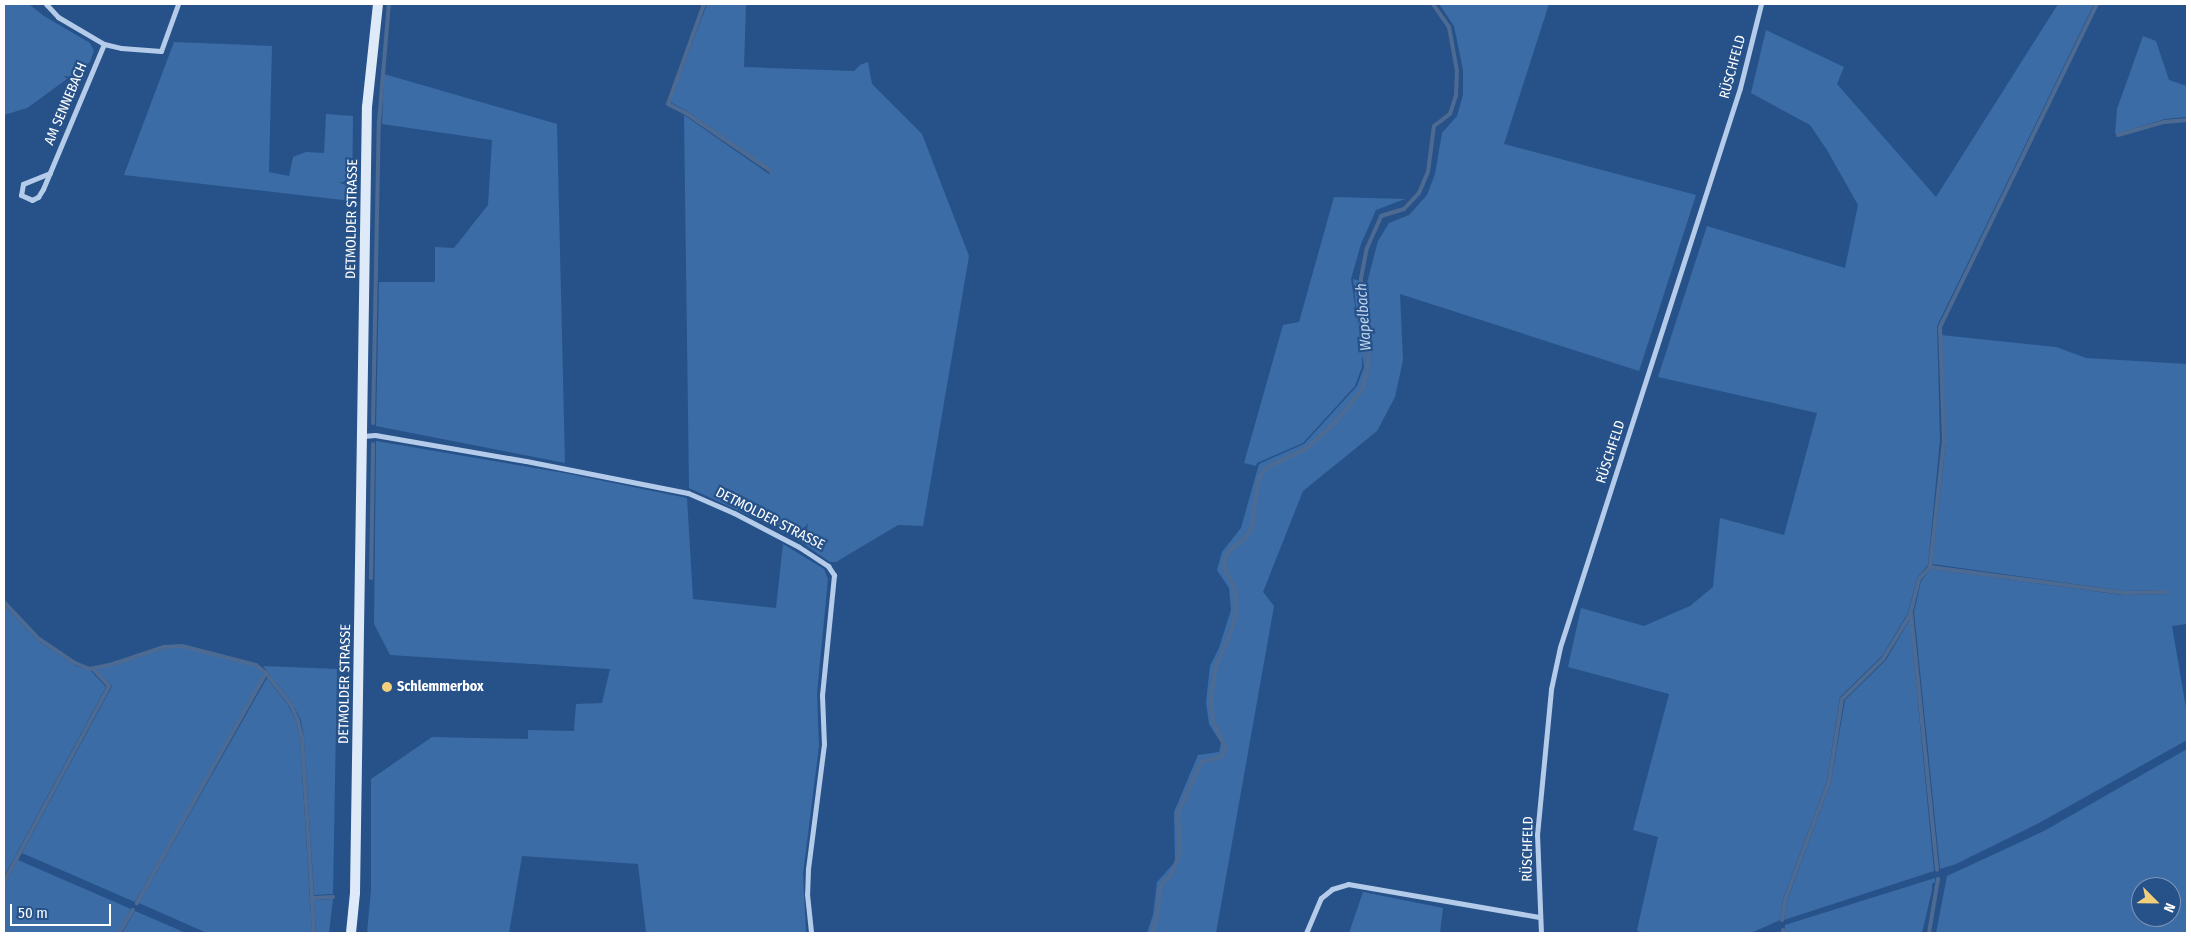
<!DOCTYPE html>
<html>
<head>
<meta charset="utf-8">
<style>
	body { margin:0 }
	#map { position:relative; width:2191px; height:937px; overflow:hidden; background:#275289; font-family:"Fira Sans Condensed",sans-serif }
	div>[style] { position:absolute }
	.green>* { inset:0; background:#3b6ca6 }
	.stream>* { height:4px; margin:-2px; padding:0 2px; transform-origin:2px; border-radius:2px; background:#4d6b92 }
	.street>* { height:5px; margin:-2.5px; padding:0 2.5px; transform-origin:2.5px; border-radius:2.5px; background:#b4cce9 }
	.secondary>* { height:10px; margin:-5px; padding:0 5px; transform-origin:5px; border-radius:5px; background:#deeaf8 }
	.dots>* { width:14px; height:14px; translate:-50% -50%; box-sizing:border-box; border:2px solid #275289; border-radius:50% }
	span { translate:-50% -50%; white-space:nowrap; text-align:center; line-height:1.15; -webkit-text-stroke:4.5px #275289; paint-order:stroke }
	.street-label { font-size:14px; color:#fff }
	.poi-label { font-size:14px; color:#fff; font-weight:700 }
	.left { translate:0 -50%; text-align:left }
	.water-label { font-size:15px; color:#c0d6f0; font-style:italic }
	.frame { position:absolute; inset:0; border:5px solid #fff; pointer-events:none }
	.north { position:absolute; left:2131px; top:877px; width:50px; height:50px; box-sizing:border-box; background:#275289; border:1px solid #7d97b8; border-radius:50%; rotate:113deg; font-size:14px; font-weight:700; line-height:20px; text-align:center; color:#fff }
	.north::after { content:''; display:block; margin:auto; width:18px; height:22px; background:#f2cf7a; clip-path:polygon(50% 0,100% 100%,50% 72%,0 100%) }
	.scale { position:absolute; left:10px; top:904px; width:101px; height:22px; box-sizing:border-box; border:2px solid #fff; border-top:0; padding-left:6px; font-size:15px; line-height:18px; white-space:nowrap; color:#fff; -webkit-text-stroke:4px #275289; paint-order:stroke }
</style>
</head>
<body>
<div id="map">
	<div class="green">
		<div style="clip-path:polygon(4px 4px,29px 4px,44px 16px,90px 43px,94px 51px,90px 62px,37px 101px,27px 108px,4px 115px)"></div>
		<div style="clip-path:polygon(707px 4px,769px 4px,746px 5px,744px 67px,854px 71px,860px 65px,868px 62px,872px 84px,922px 134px,969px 256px,923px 526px,898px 525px,836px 562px,830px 562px,801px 542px,761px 521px,689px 488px,684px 115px,769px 174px,772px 170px,687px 111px,670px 102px)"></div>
		<div style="clip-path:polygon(1439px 4px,1549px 4px,1504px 144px,1696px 195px,1639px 371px,1400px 294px,1403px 360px,1395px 397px,1377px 431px,1303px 491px,1263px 592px,1274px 606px,1216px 933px,1147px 933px,1153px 915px,1157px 882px,1175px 862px,1174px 812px,1198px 755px,1219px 752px,1221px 743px,1209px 724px,1206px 702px,1210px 666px,1219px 648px,1231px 610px,1229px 588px,1217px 570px,1222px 552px,1241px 528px,1259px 464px,1304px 444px,1357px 386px,1364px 367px,1362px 355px,1362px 367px,1355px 386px,1303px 443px,1257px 463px,1256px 466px,1244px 463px,1283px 325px,1299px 322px,1334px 197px,1405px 199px,1376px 210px,1361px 244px,1351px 279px,1359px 332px,1353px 279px,1367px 283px,1378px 241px,1389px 223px,1409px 215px,1427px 195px,1435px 174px,1442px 133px,1457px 116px,1463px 95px,1463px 70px,1454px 26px)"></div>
		<div style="clip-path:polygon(2058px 4px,2094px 4px,1937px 326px,1940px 440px,1928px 565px,1917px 578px,1908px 613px,1882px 656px,1840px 697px,1827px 781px,1783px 899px,1780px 920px,1751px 933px,1640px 933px,1637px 930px,1658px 837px,1633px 830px,1669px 694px,1568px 667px,1581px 608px,1644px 626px,1690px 606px,1713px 587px,1720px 518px,1784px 535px,1817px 413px,1658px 377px,1707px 226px,1845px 268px,1858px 205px,1827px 150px,1810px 125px,1751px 93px,1766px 30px,1844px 67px,1837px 84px,1936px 197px)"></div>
		<div style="clip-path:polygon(2143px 36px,2156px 41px,2169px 80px,2187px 86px,2187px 117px,2165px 119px,2115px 134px,2117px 109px)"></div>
		<div style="clip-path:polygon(174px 42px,272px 46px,269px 172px,289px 176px,293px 157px,306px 152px,324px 153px,326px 114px,353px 116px,352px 201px,124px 175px)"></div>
		<div style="clip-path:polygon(384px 74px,557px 124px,565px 463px,376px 426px,379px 282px,435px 282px,435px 247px,454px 248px,488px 205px,492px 140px,382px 124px)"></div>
		<div style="clip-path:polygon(1941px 335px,2056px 347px,2086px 358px,2187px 364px,2187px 624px,2172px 626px,2187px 714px,2187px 740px,2039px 823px,1956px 864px,1940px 869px,1914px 612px,1921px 581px,1931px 569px,2122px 595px,2167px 594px,2166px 590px,2124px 591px,1932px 564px,1946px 441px)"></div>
		<div style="clip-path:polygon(376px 441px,564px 473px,687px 498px,693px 599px,776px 608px,783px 544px,824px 569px,828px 579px,817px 693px,819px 746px,803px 874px,806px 933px,646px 933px,638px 864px,522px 856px,509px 933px,367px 933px,371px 890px,371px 779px,432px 737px,528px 739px,528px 730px,574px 731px,576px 704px,602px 703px,610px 669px,390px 655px,374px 624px)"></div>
		<div style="clip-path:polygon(4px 605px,38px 641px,76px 666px,91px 671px,106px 687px,4px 877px)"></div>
		<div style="clip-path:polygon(1910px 619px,1934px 871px,1784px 920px,1787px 901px,1831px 782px,1845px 700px,1886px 660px)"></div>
		<div style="clip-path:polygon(182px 647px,256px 666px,265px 675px,135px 902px,22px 853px,112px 686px,96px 670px,164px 649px)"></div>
		<div style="clip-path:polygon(263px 666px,337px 669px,333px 894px,314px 895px,304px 738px,301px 720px,292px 703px)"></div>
		<div style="clip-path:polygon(267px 678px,288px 705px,296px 721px,300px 738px,312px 933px,207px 933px,139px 903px)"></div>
		<div style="clip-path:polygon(evenodd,2187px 749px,2187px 933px,1936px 933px,1947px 876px,2044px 831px,2187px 749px,2141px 887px,2171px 887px,2171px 917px,2141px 917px,2141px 887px)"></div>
		<div style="clip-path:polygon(18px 860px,131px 909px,117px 933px,4px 933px,4px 886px)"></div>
		<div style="clip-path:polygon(1935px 878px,1935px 882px,1932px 884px,1932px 890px,1922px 933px,1785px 933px,1785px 925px)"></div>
		<div style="clip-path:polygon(1363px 892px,1443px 908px,1440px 933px,1349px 933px)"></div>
		<div style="clip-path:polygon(333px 899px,329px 933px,316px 933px,314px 900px)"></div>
		<div style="clip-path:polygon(135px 911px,186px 933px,122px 933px)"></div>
	</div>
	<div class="stream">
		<div style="left:704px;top:4px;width:106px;rotate:109.8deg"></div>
		<div style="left:668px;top:104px;width:20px;rotate:27deg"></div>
		<div style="left:686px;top:113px;width:103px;rotate:34.3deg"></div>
		<div style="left:2118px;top:135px;width:48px;rotate:-15.8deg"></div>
		<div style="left:2164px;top:122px;width:23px;rotate:-5deg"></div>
		<div style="left:373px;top:423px;width:301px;rotate:-88.9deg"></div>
		<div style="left:379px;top:122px;width:118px;rotate:-85.2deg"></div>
		<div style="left:1930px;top:567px;width:196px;rotate:7.6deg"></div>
		<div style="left:2124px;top:593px;width:42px;rotate:-1.4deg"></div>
		<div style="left:371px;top:578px;width:134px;rotate:-89.1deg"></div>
		<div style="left:4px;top:602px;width:51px;rotate:46.6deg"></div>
		<div style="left:39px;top:639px;width:43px;rotate:33.7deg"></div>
		<div style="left:75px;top:663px;width:15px;rotate:23deg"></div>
		<div style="left:89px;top:669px;width:21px;rotate:-11deg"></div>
		<div style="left:110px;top:665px;width:57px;rotate:-18.4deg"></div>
		<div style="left:164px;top:647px;width:18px;rotate:-3deg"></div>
		<div style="left:182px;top:646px;width:76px;rotate:14.4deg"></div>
		<div style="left:256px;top:665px;width:13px;rotate:39deg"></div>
		<div style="left:266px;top:673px;width:264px;rotate:119.3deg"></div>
		<div style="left:1911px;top:613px;width:258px;rotate:84.2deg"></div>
		<div style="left:266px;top:673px;width:41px;rotate:52deg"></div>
		<div style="left:291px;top:705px;width:17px;rotate:66deg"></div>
		<div style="left:298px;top:721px;width:17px;rotate:77deg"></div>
		<div style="left:302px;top:738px;width:160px;rotate:86.4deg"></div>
		<div style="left:312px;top:898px;width:21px;rotate:-3deg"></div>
		<div style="left:4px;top:882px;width:222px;rotate:-61.8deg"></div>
		<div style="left:109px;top:686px;width:23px;rotate:-133deg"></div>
		<div style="left:312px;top:898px;width:35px;rotate:87deg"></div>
		<div style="left:1782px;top:920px;width:20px;rotate:-81deg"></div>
		<div style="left:1785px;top:900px;width:126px;rotate:-69.6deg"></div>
		<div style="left:1829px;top:782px;width:84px;rotate:-81.1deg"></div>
		<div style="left:1842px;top:699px;width:57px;rotate:-44.3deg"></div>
		<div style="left:1883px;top:659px;width:52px;rotate:-58.5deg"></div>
		<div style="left:1910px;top:615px;width:37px;rotate:-76deg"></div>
		<div style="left:1919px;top:579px;width:16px;rotate:-47deg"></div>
		<div style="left:1930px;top:567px;width:127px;rotate:-83.7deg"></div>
		<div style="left:1944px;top:441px;width:114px;rotate:-92deg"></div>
		<div style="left:1940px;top:327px;width:359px;rotate:-64.1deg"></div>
		<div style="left:1783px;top:930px;width:3px;rotate:90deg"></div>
		<div style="left:119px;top:933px;width:27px;rotate:-59deg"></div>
		<div style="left:1152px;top:933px;width:17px;rotate:-73deg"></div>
		<div style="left:1157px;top:917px;width:32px;rotate:-83deg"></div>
		<div style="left:1161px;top:885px;width:16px;rotate:-47deg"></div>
		<div style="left:1172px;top:873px;width:22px;rotate:-69deg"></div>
		<div style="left:1180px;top:852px;width:39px;rotate:-93deg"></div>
		<div style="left:1178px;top:813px;width:56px;rotate:-65.7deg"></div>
		<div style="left:1201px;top:762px;width:21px;rotate:-14deg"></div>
		<div style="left:1221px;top:757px;width:9px;rotate:-58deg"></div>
		<div style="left:1226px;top:749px;width:31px;rotate:-115deg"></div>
		<div style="left:1213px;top:721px;width:22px;rotate:-95deg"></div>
		<div style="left:1211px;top:699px;width:30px;rotate:-82deg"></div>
		<div style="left:1215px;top:669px;width:40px;rotate:-66.6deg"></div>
		<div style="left:1231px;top:632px;width:19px;rotate:-74deg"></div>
		<div style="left:1236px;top:614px;width:25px;rotate:-92deg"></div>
		<div style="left:1235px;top:589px;width:20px;rotate:-117deg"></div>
		<div style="left:1226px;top:571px;width:10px;rotate:-101deg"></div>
		<div style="left:1224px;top:561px;width:11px;rotate:-63deg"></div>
		<div style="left:1229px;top:551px;width:22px;rotate:-39deg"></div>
		<div style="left:1246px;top:537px;width:12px;rotate:-59deg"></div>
		<div style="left:1252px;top:527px;width:46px;rotate:-82.6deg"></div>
		<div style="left:1258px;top:481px;width:10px;rotate:-61deg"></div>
		<div style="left:1263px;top:472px;width:7px;rotate:-45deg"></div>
		<div style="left:1268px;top:467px;width:43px;rotate:-26deg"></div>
		<div style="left:1307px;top:448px;width:38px;rotate:-42deg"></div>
		<div style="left:1335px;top:423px;width:45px;rotate:-51.3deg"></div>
		<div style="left:1363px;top:388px;width:17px;rotate:-77deg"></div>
		<div style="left:1367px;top:371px;width:22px;rotate:-85deg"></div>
		<div style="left:1369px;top:349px;width:46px;rotate:-100.1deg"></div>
		<div style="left:1361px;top:304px;width:26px;rotate:-90deg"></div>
		<div style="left:1361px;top:278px;width:31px;rotate:-79deg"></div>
		<div style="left:1367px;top:248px;width:35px;rotate:-66deg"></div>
		<div style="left:1381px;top:216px;width:24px;rotate:-17deg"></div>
		<div style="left:1404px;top:209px;width:22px;rotate:-47deg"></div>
		<div style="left:1419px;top:193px;width:23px;rotate:-67deg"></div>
		<div style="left:1428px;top:172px;width:46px;rotate:-82.6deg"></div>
		<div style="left:1434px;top:126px;width:20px;rotate:-37deg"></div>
		<div style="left:1450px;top:114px;width:19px;rotate:-72deg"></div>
		<div style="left:1456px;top:96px;width:25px;rotate:-88deg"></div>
		<div style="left:1457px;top:71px;width:45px;rotate:-100.3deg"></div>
		<div style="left:1449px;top:27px;width:28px;rotate:-125deg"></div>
		<div style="left:1929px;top:933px;width:55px;rotate:-80.5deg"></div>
	</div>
	<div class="street">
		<div style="left:46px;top:4px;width:18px;rotate:47deg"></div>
		<div style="left:58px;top:17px;width:53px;rotate:30.4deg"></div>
		<div style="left:104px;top:44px;width:17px;rotate:13deg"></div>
		<div style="left:121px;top:48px;width:40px;rotate:4.3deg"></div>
		<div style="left:161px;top:51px;width:50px;rotate:-70.1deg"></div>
		<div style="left:50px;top:173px;width:29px;rotate:158deg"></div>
		<div style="left:23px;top:184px;width:11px;rotate:100deg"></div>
		<div style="left:21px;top:195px;width:12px;rotate:24deg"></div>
		<div style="left:32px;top:200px;width:7px;rotate:-27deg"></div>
		<div style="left:38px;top:197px;width:9px;rotate:-58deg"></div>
		<div style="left:43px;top:189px;width:157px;rotate:-67.2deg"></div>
		<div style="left:363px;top:436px;width:12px;rotate:-5deg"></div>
		<div style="left:375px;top:435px;width:153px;rotate:9.8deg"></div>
		<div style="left:526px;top:461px;width:165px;rotate:11.2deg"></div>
		<div style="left:688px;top:493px;width:50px;rotate:23.5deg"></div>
		<div style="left:734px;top:513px;width:73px;rotate:27.6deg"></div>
		<div style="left:799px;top:547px;width:35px;rotate:33deg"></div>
		<div style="left:828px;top:566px;width:11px;rotate:56deg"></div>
		<div style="left:834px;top:575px;width:121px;rotate:95.7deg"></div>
		<div style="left:822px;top:695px;width:49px;rotate:87.7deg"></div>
		<div style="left:824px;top:744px;width:126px;rotate:97.3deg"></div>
		<div style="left:808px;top:869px;width:25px;rotate:92deg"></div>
		<div style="left:807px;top:894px;width:39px;rotate:84deg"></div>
		<div style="left:1306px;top:933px;width:38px;rotate:-67deg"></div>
		<div style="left:1321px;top:898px;width:14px;rotate:-39deg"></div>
		<div style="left:1332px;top:889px;width:17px;rotate:-17deg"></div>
		<div style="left:1348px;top:884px;width:194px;rotate:9.8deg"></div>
		<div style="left:1541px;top:933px;width:98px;rotate:-92.3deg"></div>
		<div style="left:1537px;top:835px;width:147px;rotate:-84.5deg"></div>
		<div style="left:1551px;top:689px;width:43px;rotate:-77.9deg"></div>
		<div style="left:1560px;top:647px;width:587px;rotate:-72.15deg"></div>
		<div style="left:1740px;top:88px;width:87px;rotate:-76deg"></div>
	</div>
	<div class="secondary">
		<div style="left:351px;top:933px;width:40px;rotate:-84.3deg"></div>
		<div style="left:355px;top:893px;width:786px;rotate:-89.13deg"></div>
		<div style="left:367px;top:107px;width:104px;rotate:-83.9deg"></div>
	</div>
	<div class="dots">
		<div style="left:387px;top:687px;background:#f2cf7a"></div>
	</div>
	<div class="street-label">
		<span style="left:1733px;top:67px;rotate:-75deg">RÜSCHFELD</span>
		<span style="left:66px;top:104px;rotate:-67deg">AM SENNEBACH</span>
		<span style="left:352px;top:219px;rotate:-89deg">DETMOLDER STRASSE</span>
		<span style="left:1611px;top:452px;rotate:-72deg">RÜSCHFELD</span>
		<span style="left:770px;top:519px;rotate:27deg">DETMOLDER STRASSE</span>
		<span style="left:345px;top:684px;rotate:-89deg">DETMOLDER STRASSE</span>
		<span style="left:1528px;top:849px;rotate:-89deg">RÜSCHFELD</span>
	</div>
	<div class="poi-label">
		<span class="left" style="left:397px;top:687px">Schlemmerbox</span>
	</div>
	<div class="water-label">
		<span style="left:1364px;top:317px;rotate:-94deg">Wapelbach</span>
	</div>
	<div class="frame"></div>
	<div class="north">N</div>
	<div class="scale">50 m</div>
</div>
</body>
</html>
